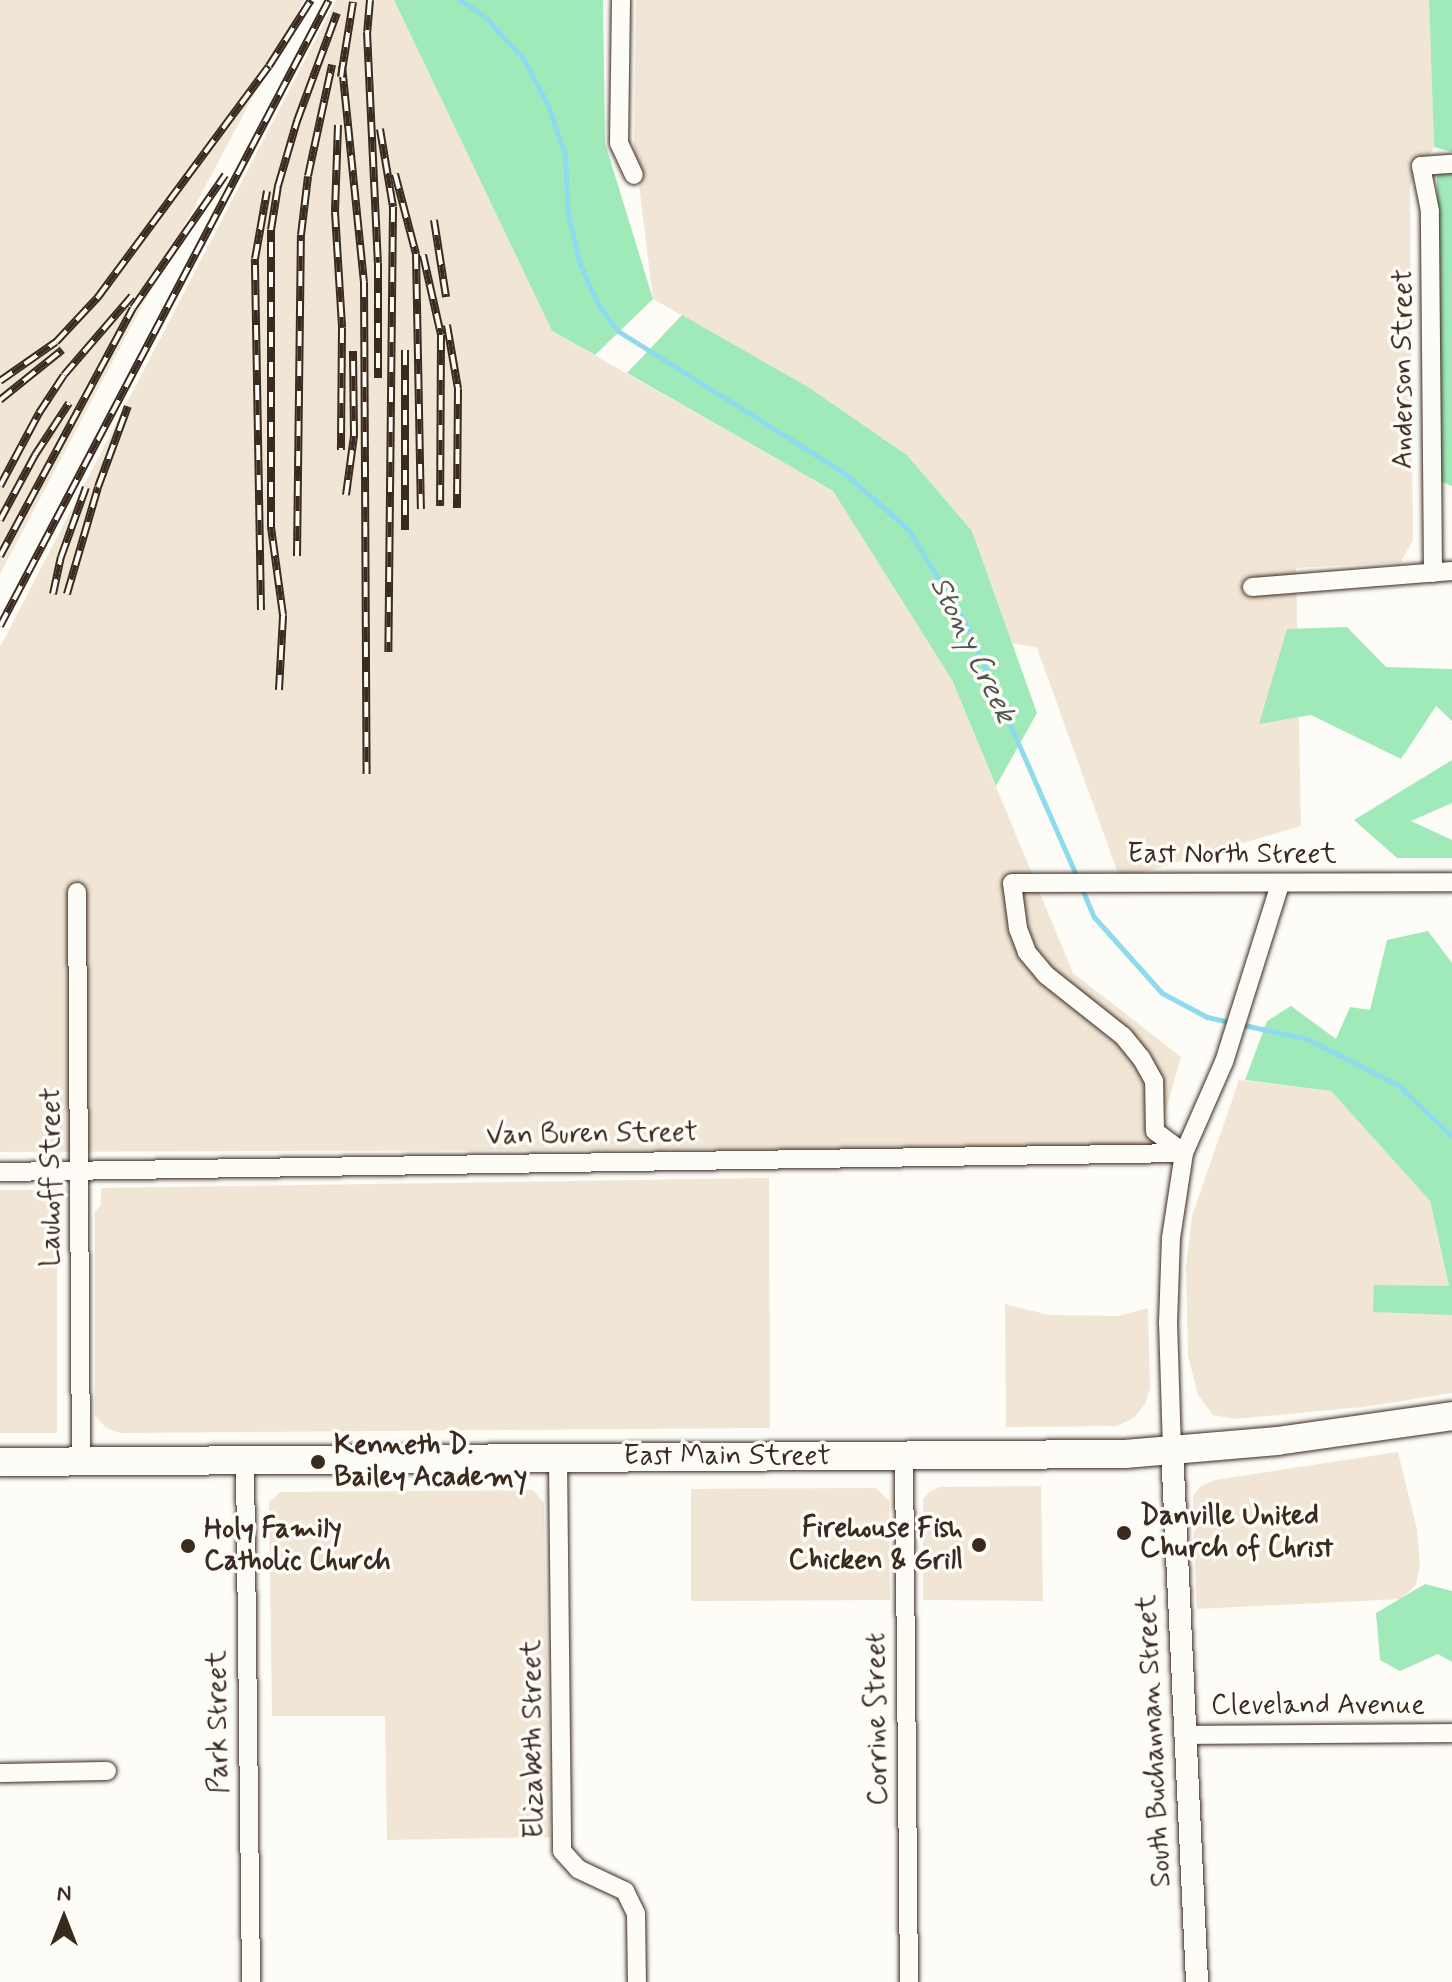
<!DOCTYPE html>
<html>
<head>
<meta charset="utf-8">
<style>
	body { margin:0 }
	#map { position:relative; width:1452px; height:1982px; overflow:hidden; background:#fdfcf7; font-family:Mynerve,sans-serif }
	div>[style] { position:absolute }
	.built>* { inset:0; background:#f1e6d5; transform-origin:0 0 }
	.green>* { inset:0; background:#a0eab9 }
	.stream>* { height:5px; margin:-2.5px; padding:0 2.5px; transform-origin:2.5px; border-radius:2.5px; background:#8ddbec }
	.roads { filter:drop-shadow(0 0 2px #3b2a1e) drop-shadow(0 0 2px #3b2a1e) }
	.minor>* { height:18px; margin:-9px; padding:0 9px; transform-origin:9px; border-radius:9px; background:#fdfcf7 }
	.tertiary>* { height:22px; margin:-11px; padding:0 11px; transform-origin:11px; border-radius:11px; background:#fdfcf7 }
	.primary>* { height:28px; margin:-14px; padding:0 14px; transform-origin:14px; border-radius:14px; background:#fdfcf7 }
	.rail>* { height:8px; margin-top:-4px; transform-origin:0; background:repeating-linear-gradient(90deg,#fdfcf7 0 15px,#3b2a1e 0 30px); box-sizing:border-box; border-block:2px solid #3b2a1e }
	.dots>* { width:22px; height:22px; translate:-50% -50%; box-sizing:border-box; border:4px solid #fdfcf7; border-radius:50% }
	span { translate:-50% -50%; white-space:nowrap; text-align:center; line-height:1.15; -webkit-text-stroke:7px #fdfcf7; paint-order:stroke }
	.street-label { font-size:28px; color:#3b2a1e }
	.poi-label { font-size:28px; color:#3b2a1e; font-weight:700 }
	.left { translate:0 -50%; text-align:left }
	.right { translate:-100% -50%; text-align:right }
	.water-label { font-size:30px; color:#505652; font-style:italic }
	.north { position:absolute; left:24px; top:1878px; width:80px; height:80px; -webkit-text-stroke:6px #fdfcf7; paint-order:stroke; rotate:0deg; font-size:22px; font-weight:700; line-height:32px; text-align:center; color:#3b2a1e }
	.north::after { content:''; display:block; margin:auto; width:28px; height:36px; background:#3b2a1e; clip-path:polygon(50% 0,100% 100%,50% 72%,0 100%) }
</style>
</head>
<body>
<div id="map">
	<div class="built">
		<div style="clip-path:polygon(0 0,304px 0,0 574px)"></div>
		<div style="clip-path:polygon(336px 0,394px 0,552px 331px,833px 491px,952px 680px,1073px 973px,1181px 1057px,1155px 1148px,0 1152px,0 647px)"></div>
		<div style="clip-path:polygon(636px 0,1429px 0,1434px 147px,1410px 186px,1413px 540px,1401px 562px,1296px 568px,1301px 826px,1120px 879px,1037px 648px,1012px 643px,972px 531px,907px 455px,808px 387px,653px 299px,634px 144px)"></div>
		<div style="clip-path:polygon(1239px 1080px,1331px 1091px,1430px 1201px,1452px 1300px,1452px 1393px,1363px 1407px,1235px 1419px,1213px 1415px,1198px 1395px,1188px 1356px,1186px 1266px,1192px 1216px)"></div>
		<div style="clip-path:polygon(769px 1178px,770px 1428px,120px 1433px,106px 1428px,95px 1415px,95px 1211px,101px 1205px,101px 1188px)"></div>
		<div style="left:0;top:1190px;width:57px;height:243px"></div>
		<div style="clip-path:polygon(1005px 1304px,1049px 1315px,1118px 1316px,1148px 1308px,1150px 1388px,1145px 1404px,1135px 1417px,1117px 1426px,1006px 1427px)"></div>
		<div style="clip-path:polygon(1398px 1452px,1417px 1529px,1420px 1563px,1416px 1585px,1401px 1599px,1197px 1609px,1193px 1515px,1193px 1496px,1201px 1486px,1215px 1480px)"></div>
		<div style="clip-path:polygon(1041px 1486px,1043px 1601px,923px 1600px,923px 1500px,929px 1492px,939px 1487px)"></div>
		<div style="clip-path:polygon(876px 1488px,889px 1501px,890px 1600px,691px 1601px,691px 1489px)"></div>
		<div style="clip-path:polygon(533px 1490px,544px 1503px,550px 1837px,387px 1840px,385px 1716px,272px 1716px,269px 1502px,281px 1492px)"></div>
	</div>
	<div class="green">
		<div style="clip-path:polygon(394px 0,603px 0,605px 143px,653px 299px,595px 355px,552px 331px)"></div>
		<div style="clip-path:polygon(1429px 0,1452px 0,1452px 152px,1434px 147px)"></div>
		<div style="clip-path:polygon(1452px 173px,1452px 486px,1440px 481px,1437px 174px)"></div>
		<div style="clip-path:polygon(682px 315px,808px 387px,907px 455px,972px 531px,1037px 713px,996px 786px,952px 680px,833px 491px,627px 373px)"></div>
		<div style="clip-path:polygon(1347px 627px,1386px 667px,1452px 669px,1452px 721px,1436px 706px,1401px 759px,1311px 715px,1259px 724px,1287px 629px)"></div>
		<div style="clip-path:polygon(1452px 760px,1452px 803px,1411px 821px,1452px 840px,1452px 858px,1397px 858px,1354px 820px)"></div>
		<div style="clip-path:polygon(1428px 931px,1452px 963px,1452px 1315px,1373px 1312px,1374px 1285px,1449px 1286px,1430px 1201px,1331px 1091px,1245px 1080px,1267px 1021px,1291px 1006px,1336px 1039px,1350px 1007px,1370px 1010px,1387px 940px)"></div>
		<div style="clip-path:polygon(1425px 1584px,1452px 1591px,1452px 1662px,1438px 1654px,1400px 1671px,1380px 1660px,1376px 1613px)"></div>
	</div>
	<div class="stream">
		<div style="left:460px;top:0;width:30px;rotate:34deg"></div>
		<div style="left:485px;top:17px;width:56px;rotate:47.2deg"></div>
		<div style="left:523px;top:58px;width:53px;rotate:62deg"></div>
		<div style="left:548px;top:105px;width:53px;rotate:71.2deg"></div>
		<div style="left:565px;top:155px;width:59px;rotate:87.1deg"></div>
		<div style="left:568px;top:214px;width:49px;rotate:77.1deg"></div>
		<div style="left:579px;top:262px;width:48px;rotate:65.6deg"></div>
		<div style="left:599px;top:306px;width:31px;rotate:53deg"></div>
		<div style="left:618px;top:331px;width:267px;rotate:32.1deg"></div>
		<div style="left:844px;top:473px;width:85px;rotate:41.2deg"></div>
		<div style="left:908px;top:529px;width:109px;rotate:58.5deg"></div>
		<div style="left:965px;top:622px;width:282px;rotate:66.3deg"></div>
		<div style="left:1082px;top:889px;width:30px;rotate:67deg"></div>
		<div style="left:1094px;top:917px;width:102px;rotate:48.2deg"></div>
		<div style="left:1162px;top:993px;width:51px;rotate:28.1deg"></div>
		<div style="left:1207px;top:1017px;width:102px;rotate:12.4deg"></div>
		<div style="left:1307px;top:1039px;width:102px;rotate:26.8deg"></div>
		<div style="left:1398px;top:1085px;width:74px;rotate:43.4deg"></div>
	</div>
	<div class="roads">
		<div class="minor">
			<div style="left:621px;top:0;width:143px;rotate:90.8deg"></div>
			<div style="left:619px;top:143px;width:35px;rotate:65deg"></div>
			<div style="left:1433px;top:573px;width:362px;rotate:-90.5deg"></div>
			<div style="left:1430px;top:211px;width:46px;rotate:-101.3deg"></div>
			<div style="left:1421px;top:166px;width:31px;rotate:-4deg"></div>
			<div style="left:1252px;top:587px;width:201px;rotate:-4.6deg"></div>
			<div style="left:77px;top:892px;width:569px;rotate:89.6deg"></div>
			<div style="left:0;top:1172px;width:1184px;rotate:-0.92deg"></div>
			<div style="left:1184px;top:1153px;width:99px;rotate:-66.3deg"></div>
			<div style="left:1224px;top:1062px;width:187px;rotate:-72.5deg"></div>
			<div style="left:1172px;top:1449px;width:126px;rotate:-91.8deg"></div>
			<div style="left:1168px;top:1323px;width:85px;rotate:-88deg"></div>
			<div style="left:1171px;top:1238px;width:86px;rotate:-81.3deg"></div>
			<div style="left:1184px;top:1153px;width:36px;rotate:-143deg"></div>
			<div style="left:1155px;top:1131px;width:50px;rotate:-91.1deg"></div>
			<div style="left:1154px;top:1081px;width:26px;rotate:-119deg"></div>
			<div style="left:1141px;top:1058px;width:28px;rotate:-129deg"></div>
			<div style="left:1123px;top:1036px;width:98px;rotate:-141.6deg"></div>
			<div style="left:1046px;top:975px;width:30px;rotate:-130deg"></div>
			<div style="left:1027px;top:952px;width:26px;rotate:-111deg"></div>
			<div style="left:1018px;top:928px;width:45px;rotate:-97.6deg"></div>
			<div style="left:1012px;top:883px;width:440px;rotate:-0.1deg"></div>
			<div style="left:904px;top:1455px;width:527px;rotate:89.46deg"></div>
			<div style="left:558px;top:1458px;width:393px;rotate:89.4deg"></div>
			<div style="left:562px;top:1851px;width:24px;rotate:48deg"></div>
			<div style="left:578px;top:1869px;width:52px;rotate:25.1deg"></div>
			<div style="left:625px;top:1891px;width:25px;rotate:64deg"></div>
			<div style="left:636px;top:1914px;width:68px;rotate:89.2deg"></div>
			<div style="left:245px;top:1461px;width:521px;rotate:89.34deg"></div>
			<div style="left:1184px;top:1735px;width:268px;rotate:-0.4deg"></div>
			<div style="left:0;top:1773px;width:107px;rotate:-1.1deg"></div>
		</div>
		<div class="tertiary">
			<div style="left:1172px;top:1449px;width:534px;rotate:87.31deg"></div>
		</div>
		<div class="primary">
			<div style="left:0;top:1462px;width:1125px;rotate:-0.41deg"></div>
			<div style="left:1125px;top:1454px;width:153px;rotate:-4.9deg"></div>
			<div style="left:1277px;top:1441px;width:177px;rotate:-8.1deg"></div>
		</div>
	</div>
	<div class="rail">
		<div style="left:370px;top:0;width:32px;rotate:95deg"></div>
		<div style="left:367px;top:32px;width:231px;rotate:87.3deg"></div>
		<div style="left:378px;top:263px;width:115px;rotate:90deg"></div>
		<div style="left:342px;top:66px;width:217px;rotate:84.2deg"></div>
		<div style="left:364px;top:282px;width:492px;rotate:89.7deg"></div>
		<div style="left:341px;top:77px;width:76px;rotate:-80.9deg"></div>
		<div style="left:338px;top:125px;width:87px;rotate:92deg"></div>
		<div style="left:335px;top:212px;width:116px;rotate:86.5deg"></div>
		<div style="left:342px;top:328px;width:122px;rotate:90.5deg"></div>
		<div style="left:380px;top:129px;width:79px;rotate:80.5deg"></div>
		<div style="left:393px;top:207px;width:445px;rotate:90.6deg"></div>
		<div style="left:395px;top:174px;width:83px;rotate:75.3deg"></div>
		<div style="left:416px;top:254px;width:255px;rotate:88.9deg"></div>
		<div style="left:434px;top:220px;width:78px;rotate:81.1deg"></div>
		<div style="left:423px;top:255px;width:82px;rotate:77.3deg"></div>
		<div style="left:441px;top:335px;width:171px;rotate:90.3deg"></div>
		<div style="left:447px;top:325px;width:65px;rotate:80.2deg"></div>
		<div style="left:458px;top:389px;width:119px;rotate:90.5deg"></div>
		<div style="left:405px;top:350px;width:180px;rotate:90deg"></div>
		<div style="left:0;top:381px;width:68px;rotate:-34.9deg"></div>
		<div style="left:56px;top:342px;width:62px;rotate:-47deg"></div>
		<div style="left:98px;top:297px;width:287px;rotate:-53.5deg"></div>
		<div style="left:269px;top:66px;width:78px;rotate:-57.5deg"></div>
		<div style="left:0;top:400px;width:80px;rotate:-38.9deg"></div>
		<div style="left:0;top:486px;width:83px;rotate:-61.9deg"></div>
		<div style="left:39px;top:413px;width:45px;rotate:-56.7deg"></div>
		<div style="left:64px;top:375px;width:104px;rotate:-49.3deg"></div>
		<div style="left:346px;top:495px;width:60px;rotate:-82.3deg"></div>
		<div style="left:354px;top:436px;width:85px;rotate:-90.7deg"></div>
		<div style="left:0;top:520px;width:74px;rotate:-61.7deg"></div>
		<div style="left:35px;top:455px;width:62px;rotate:-56.8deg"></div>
		<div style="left:0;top:556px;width:281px;rotate:-61.8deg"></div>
		<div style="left:133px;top:308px;width:162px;rotate:-55.3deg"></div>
		<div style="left:297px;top:556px;width:321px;rotate:-89.3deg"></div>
		<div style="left:301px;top:235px;width:59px;rotate:-83.2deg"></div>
		<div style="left:308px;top:176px;width:114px;rotate:-77.8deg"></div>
		<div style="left:53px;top:594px;width:38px;rotate:-78deg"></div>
		<div style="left:61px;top:557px;width:74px;rotate:-70.3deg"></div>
		<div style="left:67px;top:594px;width:111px;rotate:-73.8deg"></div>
		<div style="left:98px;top:487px;width:86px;rotate:-69.7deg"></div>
		<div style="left:261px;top:610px;width:351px;rotate:-91deg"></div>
		<div style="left:255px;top:259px;width:69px;rotate:-80deg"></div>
		<div style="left:0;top:626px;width:707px;rotate:-62.28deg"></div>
		<div style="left:279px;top:690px;width:75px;rotate:-86.9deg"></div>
		<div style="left:283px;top:615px;width:89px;rotate:-97.8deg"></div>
		<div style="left:271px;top:527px;width:297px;rotate:-90deg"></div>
		<div style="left:271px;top:230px;width:45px;rotate:-81deg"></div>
		<div style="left:278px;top:186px;width:68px;rotate:-73.7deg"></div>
		<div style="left:297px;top:121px;width:115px;rotate:-69.7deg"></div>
	</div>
	<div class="dots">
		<div style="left:318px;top:1462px;background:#3b2a1e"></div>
		<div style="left:1124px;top:1533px;background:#3b2a1e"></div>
		<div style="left:979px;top:1545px;background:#3b2a1e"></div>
		<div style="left:188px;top:1546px;background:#3b2a1e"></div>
	</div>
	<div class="street-label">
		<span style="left:1404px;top:369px;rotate:-90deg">Anderson Street</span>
		<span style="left:1232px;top:855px">East North Street</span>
		<span style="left:592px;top:1135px;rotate:-1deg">Van Buren Street</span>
		<span style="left:52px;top:1177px;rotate:-90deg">Lauhoff Street</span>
		<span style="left:727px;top:1457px">East Main Street</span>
		<span style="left:1318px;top:1706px">Cleveland Avenue</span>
		<span style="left:878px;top:1719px;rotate:-91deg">Corrine Street</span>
		<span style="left:219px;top:1722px;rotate:-91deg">Park Street</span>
		<span style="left:534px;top:1739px;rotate:-91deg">Elizabeth Street</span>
		<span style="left:1155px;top:1741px;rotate:-93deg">South Buchannan Street</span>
	</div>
	<div class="poi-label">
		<span class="left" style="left:334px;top:1462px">Kenneth D.<br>Bailey Academy</span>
		<span class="left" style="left:1140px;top:1533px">Danville United<br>Church of Christ</span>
		<span class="right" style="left:963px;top:1545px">Firehouse Fish<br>Chicken &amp; Grill</span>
		<span class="left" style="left:204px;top:1546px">Holy Family<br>Catholic Church</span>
	</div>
	<div class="water-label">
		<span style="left:972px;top:650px;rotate:64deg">Stony Creek</span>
	</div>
	<div class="north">N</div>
</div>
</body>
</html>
